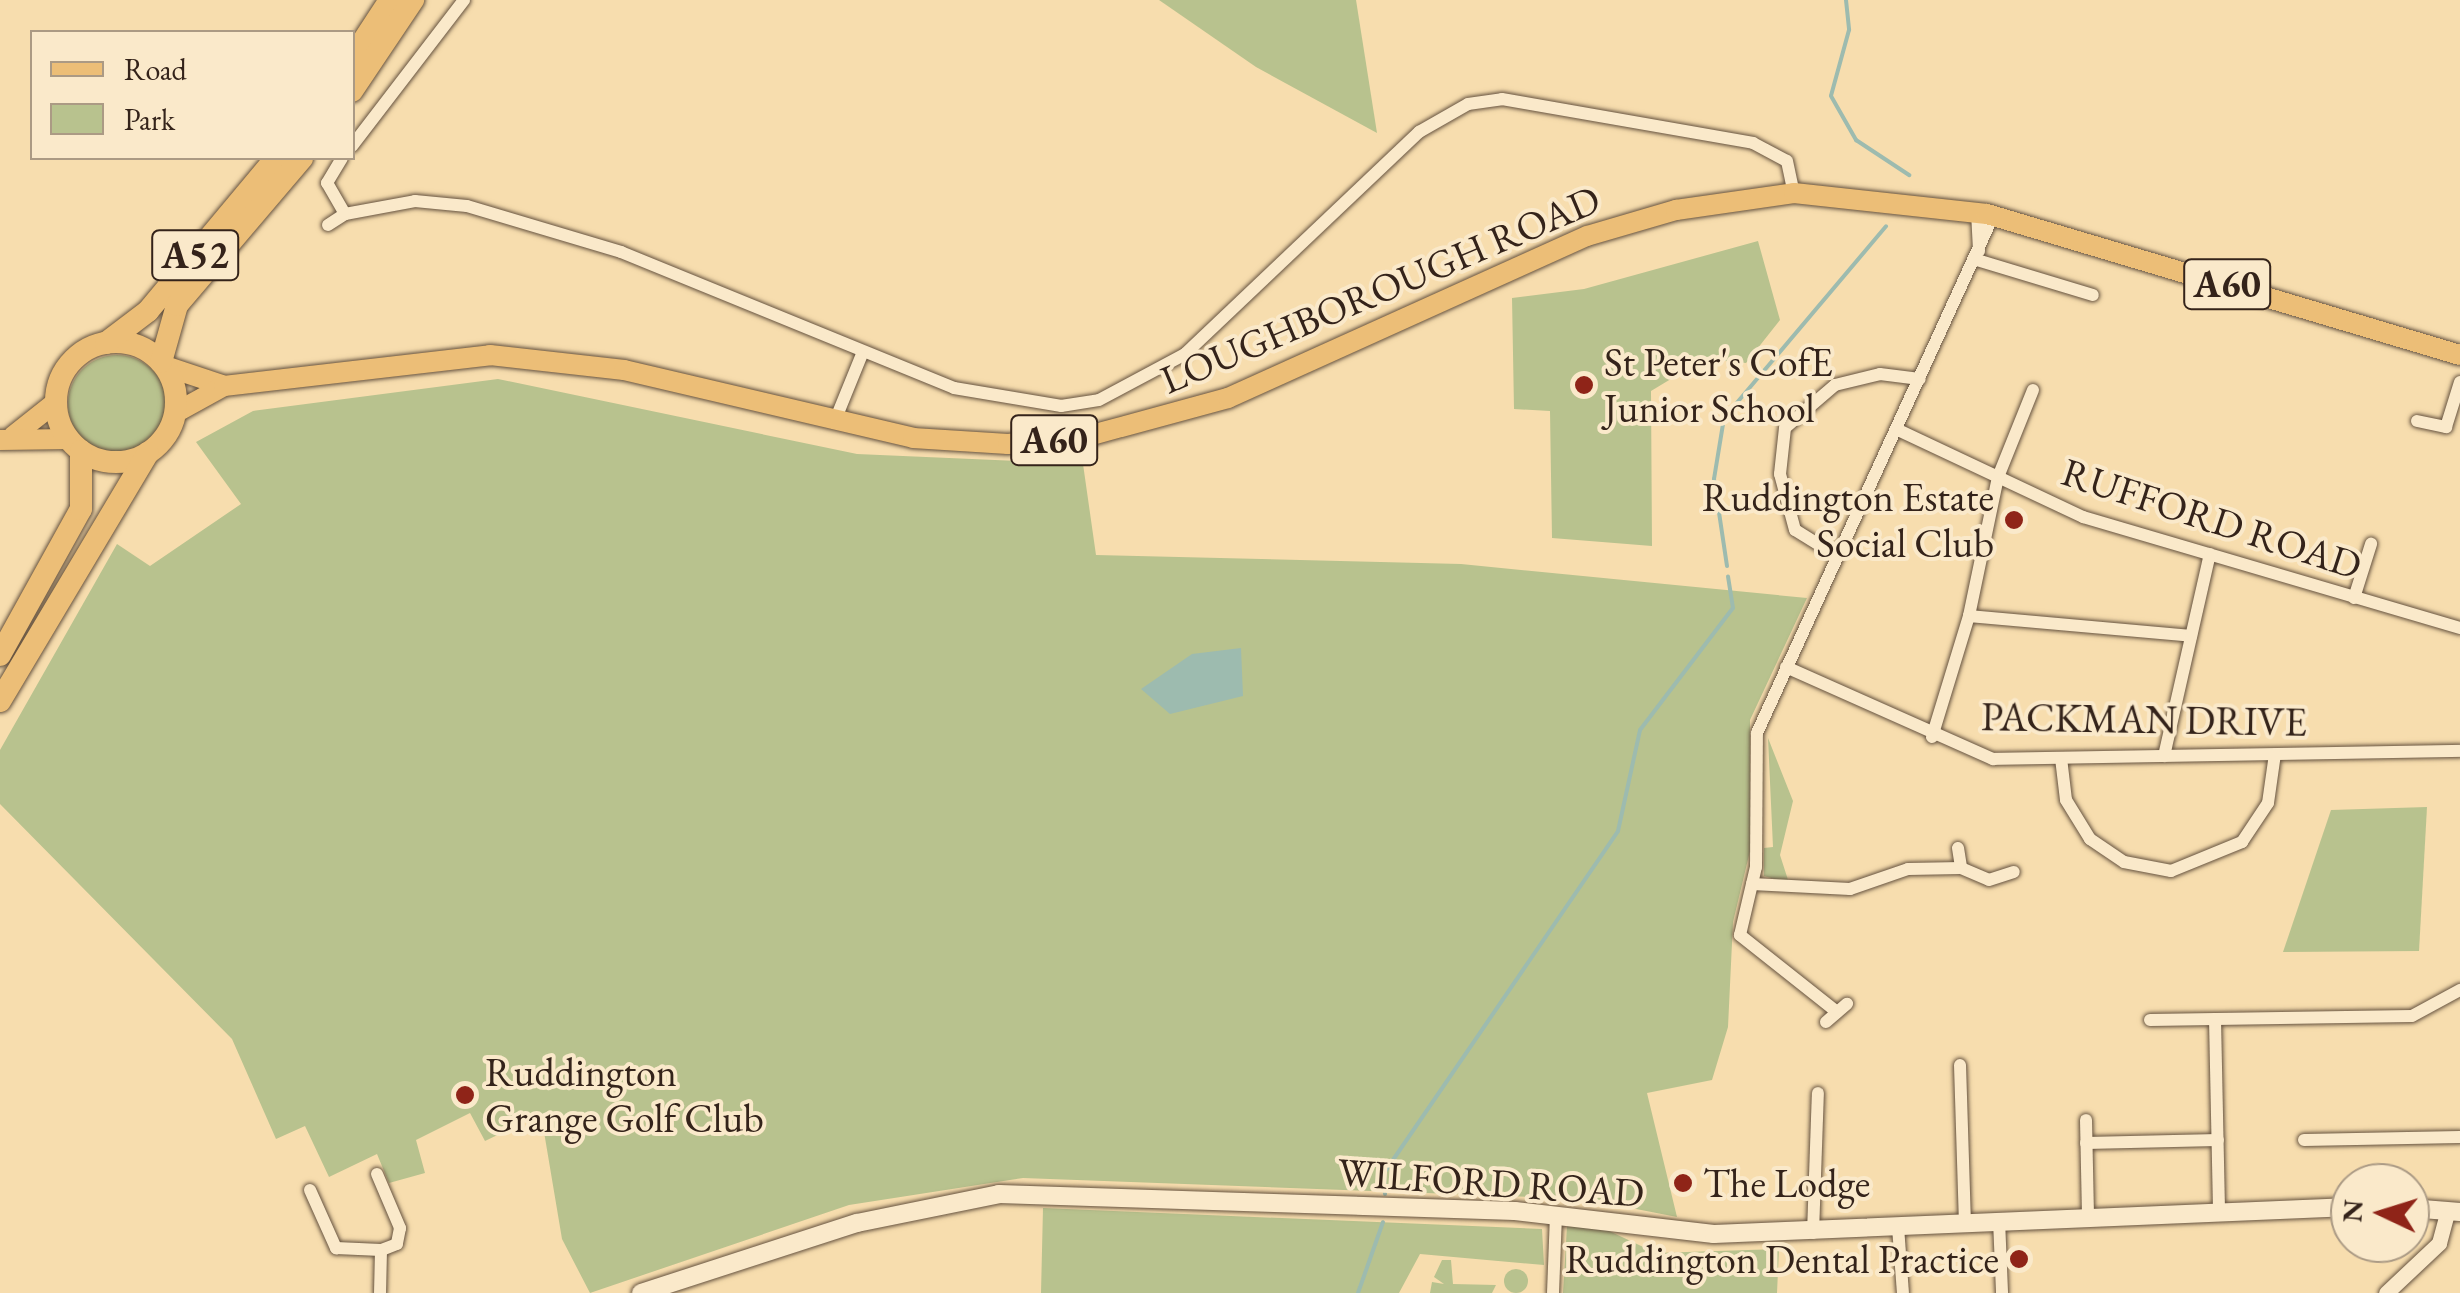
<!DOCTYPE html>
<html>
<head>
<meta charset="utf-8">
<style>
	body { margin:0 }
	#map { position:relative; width:2460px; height:1293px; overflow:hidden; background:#f7ddae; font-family:"EB Garamond",serif }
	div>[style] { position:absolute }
	.green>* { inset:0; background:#b8c28e }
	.round { border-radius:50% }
	.water>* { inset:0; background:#9dbbaf }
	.stream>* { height:4px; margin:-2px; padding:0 2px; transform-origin:2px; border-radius:2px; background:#9dbbaf }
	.roads { filter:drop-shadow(0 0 2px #65523f) drop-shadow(0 0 2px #65523f) }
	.minor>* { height:12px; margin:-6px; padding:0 6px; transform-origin:6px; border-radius:6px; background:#fae9ca }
	.tertiary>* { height:15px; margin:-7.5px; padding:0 7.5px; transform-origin:7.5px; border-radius:7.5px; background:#fae9ca }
	.secondary>* { height:18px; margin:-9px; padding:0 9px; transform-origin:9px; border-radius:9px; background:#fae9ca }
	.primary>* { height:20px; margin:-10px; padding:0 10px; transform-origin:10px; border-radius:10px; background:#ecbe77 }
	.trunk>* { height:22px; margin:-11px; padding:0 11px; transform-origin:11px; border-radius:11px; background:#ecbe77 }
	.trunk>.ring { margin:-11px; padding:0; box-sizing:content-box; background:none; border:22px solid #ecbe77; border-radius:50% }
	.dots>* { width:28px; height:28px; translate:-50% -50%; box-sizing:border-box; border:5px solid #fae9ca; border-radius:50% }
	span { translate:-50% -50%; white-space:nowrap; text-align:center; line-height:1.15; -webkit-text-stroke:8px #fae9ca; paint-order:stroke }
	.shield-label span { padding:2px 8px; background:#fae9ca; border:2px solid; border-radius:8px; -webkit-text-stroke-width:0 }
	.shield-label { font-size:38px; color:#34231a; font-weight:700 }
	.street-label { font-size:40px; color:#34231a }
	.poi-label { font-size:40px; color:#34231a }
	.left { translate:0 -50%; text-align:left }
	.right { translate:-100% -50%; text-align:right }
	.legend { position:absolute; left:30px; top:30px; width:325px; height:130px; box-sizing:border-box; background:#fae9ca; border:2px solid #ab9a84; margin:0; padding:12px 18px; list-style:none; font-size:30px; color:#34231a }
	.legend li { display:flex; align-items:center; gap:20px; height:50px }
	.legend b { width:50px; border:2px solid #ab9a84 }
	.north { position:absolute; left:2330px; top:1163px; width:100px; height:100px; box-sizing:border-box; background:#fae9ca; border:2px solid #ab9a84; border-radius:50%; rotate:274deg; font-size:28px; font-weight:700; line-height:40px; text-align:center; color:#34231a }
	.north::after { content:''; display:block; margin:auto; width:35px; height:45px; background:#8f2418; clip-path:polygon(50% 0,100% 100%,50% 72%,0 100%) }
</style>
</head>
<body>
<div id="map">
	<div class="green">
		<div style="clip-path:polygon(1159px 0,1356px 0,1377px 133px,1256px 67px)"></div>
		<div style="clip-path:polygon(1758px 241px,1780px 320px,1746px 363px,1704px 359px,1651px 391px,1652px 546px,1552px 538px,1550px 411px,1514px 409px,1512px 298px,1584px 289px)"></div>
		<div class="round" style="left:68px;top:355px;width:98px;height:98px"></div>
		<div style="clip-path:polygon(498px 379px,857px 454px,1083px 464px,1096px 555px,1461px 564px,1807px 598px,1750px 720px,1750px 851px,1733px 922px,1728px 1027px,1712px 1080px,1647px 1093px,1677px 1217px,1585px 1199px,1023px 1178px,849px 1205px,590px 1293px,562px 1239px,541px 1114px,485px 1141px,470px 1113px,416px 1140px,425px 1173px,389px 1183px,377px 1154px,329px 1177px,305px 1126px,276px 1139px,232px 1039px,0 804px,0 750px,117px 544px,150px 566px,241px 504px,196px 442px,253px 411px)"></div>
		<div style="clip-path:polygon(1768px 738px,1793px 801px,1780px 855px,1789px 883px,1764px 876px,1764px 848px,1773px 847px)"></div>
		<div style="clip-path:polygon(2427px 807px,2419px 951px,2283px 952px,2331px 810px)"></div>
		<div style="clip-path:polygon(1043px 1208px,1542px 1229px,1544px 1265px,1420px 1254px,1399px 1293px,1041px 1293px)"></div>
		<div style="clip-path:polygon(1567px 1226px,1605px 1229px,1656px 1253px,1779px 1249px,1777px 1293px,1563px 1293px)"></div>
		<div style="clip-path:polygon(1442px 1260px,1451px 1260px,1453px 1284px,1496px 1285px,1492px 1293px,1430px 1293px,1432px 1282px,1444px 1284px,1434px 1277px)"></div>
		<div class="round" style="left:1504px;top:1269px;width:24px;height:24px"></div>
	</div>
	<div class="water">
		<div style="clip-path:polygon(1241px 648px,1243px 696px,1170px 714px,1141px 689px,1192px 654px)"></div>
	</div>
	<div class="stream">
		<div style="left:1846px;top:0;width:30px;rotate:84deg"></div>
		<div style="left:1849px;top:30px;width:68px;rotate:105.3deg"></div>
		<div style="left:1831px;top:96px;width:51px;rotate:60.4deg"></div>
		<div style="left:1856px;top:140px;width:64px;rotate:33.4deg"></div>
		<div style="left:1727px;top:566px;width:88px;rotate:-98.5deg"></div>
		<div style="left:1714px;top:479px;width:62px;rotate:-80.7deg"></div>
		<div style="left:1724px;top:418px;width:251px;rotate:-49.8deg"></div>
		<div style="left:1385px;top:1194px;width:21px;rotate:-93deg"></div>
		<div style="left:1384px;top:1173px;width:414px;rotate:-55.6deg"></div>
		<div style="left:1618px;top:831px;width:103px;rotate:-77.7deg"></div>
		<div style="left:1640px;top:730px;width:153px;rotate:-52.7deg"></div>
		<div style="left:1733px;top:608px;width:32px;rotate:-99deg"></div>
		<div style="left:1358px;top:1293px;width:75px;rotate:-70.6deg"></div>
	</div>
	<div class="roads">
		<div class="minor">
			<div style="left:352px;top:146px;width:184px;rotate:-52.5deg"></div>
			<div style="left:1977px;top:212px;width:39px;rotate:87deg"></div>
			<div style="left:345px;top:214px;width:71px;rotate:-10.5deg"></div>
			<div style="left:415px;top:201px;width:52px;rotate:5.5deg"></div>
			<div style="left:467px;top:206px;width:161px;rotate:16.6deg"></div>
			<div style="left:621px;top:252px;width:360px;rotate:22.2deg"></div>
			<div style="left:954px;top:388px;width:109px;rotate:9.5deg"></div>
			<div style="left:1061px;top:406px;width:38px;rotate:-9deg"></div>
			<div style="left:1099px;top:400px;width:98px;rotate:-28.1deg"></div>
			<div style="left:1185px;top:354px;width:323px;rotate:-43.5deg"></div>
			<div style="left:1419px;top:132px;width:56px;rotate:-29.7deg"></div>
			<div style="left:1468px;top:104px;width:34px;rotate:-8deg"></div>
			<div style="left:1502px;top:99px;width:255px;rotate:9.9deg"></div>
			<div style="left:1753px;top:143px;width:38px;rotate:28deg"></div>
			<div style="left:1787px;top:161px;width:33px;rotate:78deg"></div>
			<div style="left:328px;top:225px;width:20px;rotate:-33deg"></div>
			<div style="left:345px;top:214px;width:36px;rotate:-120deg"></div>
			<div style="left:327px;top:183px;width:29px;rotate:-59deg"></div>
			<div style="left:1977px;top:260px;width:121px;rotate:16.8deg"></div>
			<div style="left:2033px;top:390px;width:94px;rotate:111.9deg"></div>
			<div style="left:1998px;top:477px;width:142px;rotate:101.8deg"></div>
			<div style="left:1969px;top:616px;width:223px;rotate:5.1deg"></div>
			<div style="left:2417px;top:421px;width:30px;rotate:12deg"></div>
			<div style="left:2446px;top:427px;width:47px;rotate:-72.7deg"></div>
			<div style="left:834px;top:423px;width:74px;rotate:-67.9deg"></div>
			<div style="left:1896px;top:429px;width:207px;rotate:25.2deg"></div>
			<div style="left:2083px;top:517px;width:393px;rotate:16.4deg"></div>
			<div style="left:1837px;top:556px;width:49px;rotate:-148.2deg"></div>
			<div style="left:1795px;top:530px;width:58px;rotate:-105deg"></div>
			<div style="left:1780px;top:474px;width:46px;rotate:-83.8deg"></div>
			<div style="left:1785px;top:428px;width:66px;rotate:-40.7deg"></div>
			<div style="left:1835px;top:385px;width:46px;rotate:-13.7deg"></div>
			<div style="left:1880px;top:374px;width:40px;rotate:7.1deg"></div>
			<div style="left:2354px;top:598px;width:57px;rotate:-72.5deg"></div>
			<div style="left:1786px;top:667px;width:227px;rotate:24deg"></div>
			<div style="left:1993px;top:759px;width:467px;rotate:-1deg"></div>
			<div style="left:1932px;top:737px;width:127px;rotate:-73deg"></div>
			<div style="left:2164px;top:756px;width:207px;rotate:-77.2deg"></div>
			<div style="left:2061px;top:758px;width:42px;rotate:83.2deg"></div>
			<div style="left:2066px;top:800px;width:46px;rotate:58.4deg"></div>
			<div style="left:2090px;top:839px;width:41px;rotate:34.1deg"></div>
			<div style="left:2124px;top:862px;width:48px;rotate:10.8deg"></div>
			<div style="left:2171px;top:871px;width:77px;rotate:-22.2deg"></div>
			<div style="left:2242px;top:842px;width:47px;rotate:-56.3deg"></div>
			<div style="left:2268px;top:803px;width:49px;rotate:-81.9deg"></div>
			<div style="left:1958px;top:848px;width:20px;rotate:81deg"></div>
			<div style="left:1752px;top:884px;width:98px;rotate:2.9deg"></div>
			<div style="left:1850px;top:889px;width:61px;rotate:-19deg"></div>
			<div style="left:1908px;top:869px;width:53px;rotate:-1.1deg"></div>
			<div style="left:1961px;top:868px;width:30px;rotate:23deg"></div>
			<div style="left:1989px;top:880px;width:26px;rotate:-18deg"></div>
			<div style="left:1837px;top:1012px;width:124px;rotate:-141.6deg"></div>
			<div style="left:1740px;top:935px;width:70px;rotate:-76.8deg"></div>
			<div style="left:1756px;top:867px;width:134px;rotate:-89.6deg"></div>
			<div style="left:1757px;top:733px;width:568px;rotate:-65.46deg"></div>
			<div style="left:2215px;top:1019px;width:191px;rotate:88.8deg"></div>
			<div style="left:2150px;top:1020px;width:262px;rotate:-0.9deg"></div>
			<div style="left:2412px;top:1016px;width:55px;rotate:-28.4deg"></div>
			<div style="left:1826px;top:1022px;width:28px;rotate:-41deg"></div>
			<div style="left:1960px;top:1065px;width:157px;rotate:88.2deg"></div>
			<div style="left:2086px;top:1120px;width:94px;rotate:88.8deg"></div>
			<div style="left:2304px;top:1140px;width:156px;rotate:-1.1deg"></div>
			<div style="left:2086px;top:1143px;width:132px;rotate:-1.3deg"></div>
			<div style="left:377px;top:1174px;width:59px;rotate:66.9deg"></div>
			<div style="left:400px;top:1228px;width:16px;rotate:101deg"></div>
			<div style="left:397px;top:1244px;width:17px;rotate:159deg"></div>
			<div style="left:381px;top:1250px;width:43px;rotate:91.3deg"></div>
			<div style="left:310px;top:1190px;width:64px;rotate:65.9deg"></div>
			<div style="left:336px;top:1248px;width:45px;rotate:2.5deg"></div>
			<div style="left:1999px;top:1220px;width:73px;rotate:87.6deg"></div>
			<div style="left:1898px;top:1227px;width:66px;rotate:85.7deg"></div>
			<div style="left:1813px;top:1233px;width:140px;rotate:-88deg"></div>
			<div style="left:1553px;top:1293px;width:78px;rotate:-87.8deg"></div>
		</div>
		<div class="tertiary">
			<div style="left:2386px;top:1293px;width:73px;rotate:-43.3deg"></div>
			<div style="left:2439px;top:1243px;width:27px;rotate:-75deg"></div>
		</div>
		<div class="secondary">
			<div style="left:2410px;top:1208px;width:50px;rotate:4.6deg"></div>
			<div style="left:641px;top:1293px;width:227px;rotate:-18deg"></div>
			<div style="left:857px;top:1223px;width:145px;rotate:-11.5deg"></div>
			<div style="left:999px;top:1194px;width:516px;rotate:1.89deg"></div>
			<div style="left:1515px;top:1211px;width:200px;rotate:6.6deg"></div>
			<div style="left:1714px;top:1234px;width:637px;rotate:-2.43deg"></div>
		</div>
		<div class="primary">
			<div style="left:165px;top:366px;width:60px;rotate:18.4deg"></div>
			<div style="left:175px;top:413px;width:56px;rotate:-28.9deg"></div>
			<div style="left:224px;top:386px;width:268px;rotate:-6.6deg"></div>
			<div style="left:490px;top:355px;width:135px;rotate:6.4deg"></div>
			<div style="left:624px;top:370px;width:297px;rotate:13.2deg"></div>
			<div style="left:913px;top:438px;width:95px;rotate:3.6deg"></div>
			<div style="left:1008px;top:444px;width:80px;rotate:-5.7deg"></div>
			<div style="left:1088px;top:436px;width:145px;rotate:-15.2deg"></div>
			<div style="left:1228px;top:398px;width:394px;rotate:-24.3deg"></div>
			<div style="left:1587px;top:236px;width:93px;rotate:-16.3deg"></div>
			<div style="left:1676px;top:210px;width:119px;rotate:-8.2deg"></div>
			<div style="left:1794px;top:193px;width:194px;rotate:6.2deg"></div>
			<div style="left:1987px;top:214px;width:494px;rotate:16.6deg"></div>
			<div style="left:13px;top:436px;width:55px;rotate:-38.3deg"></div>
			<div style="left:0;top:440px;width:69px;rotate:-0.8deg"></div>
		</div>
		<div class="trunk">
			<div style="left:352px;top:58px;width:69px;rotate:-56.8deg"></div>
			<div style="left:352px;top:91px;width:110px;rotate:-56.2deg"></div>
			<div class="ring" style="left:56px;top:342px;width:98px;height:98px"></div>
			<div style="left:106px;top:343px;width:53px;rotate:-37.3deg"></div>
			<div style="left:148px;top:311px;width:199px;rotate:-50.1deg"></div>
			<div style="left:161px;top:362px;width:59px;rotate:-74.3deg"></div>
			<div style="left:177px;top:305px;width:193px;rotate:-49.6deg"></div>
			<div style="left:0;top:655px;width:167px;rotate:-61deg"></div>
			<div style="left:81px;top:509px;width:58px;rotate:-90deg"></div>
			<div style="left:0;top:701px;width:289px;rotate:-59.2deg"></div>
		</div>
	</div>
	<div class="dots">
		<div style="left:1584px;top:385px;background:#8f2418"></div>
		<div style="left:2014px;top:520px;background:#8f2418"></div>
		<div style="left:465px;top:1095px;background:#8f2418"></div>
		<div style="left:1683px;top:1183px;background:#8f2418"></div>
		<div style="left:2019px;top:1259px;background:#8f2418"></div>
	</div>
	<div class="shield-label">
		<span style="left:195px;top:255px">A52</span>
		<span style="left:2227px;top:284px">A60</span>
		<span style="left:1054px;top:440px">A60</span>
	</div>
	<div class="street-label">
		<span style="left:1380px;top:289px;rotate:-23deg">LOUGHBOROUGH ROAD</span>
		<span style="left:2212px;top:518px;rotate:18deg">RUFFORD ROAD</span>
		<span style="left:2144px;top:719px;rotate:1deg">PACKMAN DRIVE</span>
		<span style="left:1491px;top:1182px;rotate:4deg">WILFORD ROAD</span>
	</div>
	<div class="poi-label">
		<span class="left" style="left:1604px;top:385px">St Peter's CofE<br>Junior School</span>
		<span class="right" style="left:1994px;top:520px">Ruddington Estate<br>Social Club</span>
		<span class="left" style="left:485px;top:1095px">Ruddington<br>Grange Golf Club</span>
		<span class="left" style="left:1703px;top:1183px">The Lodge</span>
		<span class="right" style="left:1999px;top:1259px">Ruddington Dental Practice</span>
	</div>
	<ul class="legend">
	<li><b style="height:12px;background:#ecbe77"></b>Road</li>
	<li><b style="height:28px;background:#b8c28e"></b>Park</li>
	</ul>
	<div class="north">N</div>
</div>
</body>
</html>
